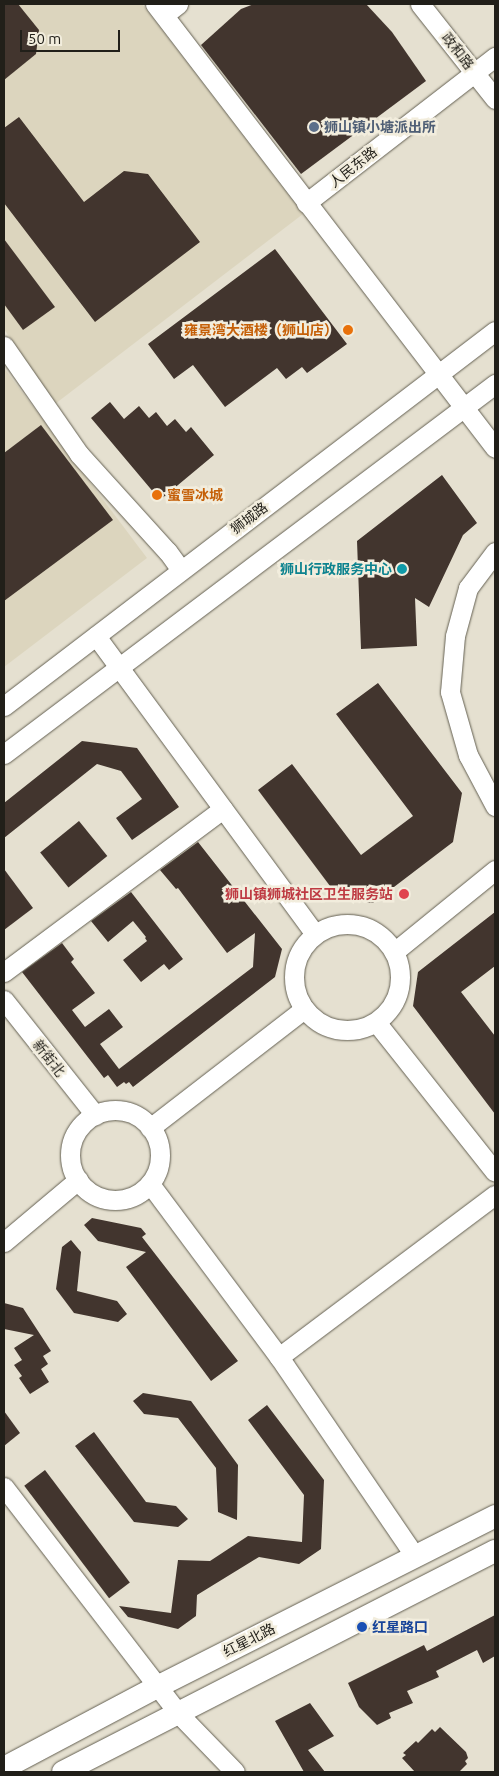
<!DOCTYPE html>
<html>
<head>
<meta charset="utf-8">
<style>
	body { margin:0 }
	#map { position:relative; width:499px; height:1776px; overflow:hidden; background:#e5e0d0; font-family:Ubuntu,"Noto Sans SC",sans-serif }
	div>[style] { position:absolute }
	.built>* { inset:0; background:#dcd5be }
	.building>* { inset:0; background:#42352e; transform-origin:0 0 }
	.roads { filter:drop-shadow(0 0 1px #646052) drop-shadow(0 0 1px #646052) }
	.minor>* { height:19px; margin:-9.5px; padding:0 9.5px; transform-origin:9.5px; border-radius:9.5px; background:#fff }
	.minor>.ring { margin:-9.5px; padding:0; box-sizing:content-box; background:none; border:19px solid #fff; border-radius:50% }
	.major>* { height:22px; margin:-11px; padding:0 11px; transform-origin:11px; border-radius:11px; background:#fff }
	.dots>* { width:14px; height:14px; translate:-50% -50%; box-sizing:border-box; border:2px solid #f2eddd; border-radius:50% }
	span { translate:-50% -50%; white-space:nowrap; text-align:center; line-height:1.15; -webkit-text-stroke:5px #f2eddd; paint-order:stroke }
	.street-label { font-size:14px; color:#211f19 }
	.service-label { font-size:14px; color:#4e5e75; font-weight:700 }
	.left { translate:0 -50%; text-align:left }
	.food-label { font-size:14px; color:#c56008; font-weight:700 }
	.right { translate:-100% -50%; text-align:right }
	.culture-label { font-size:14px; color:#0d838f; font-weight:700 }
	.health-label { font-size:14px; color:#be3a42; font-weight:700 }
	.transit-label { font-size:14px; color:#164399; font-weight:700 }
	.frame { position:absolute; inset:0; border:5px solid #211f19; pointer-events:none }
	.scale { position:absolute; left:20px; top:30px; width:100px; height:22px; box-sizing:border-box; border:2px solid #211f19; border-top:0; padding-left:6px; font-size:15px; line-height:18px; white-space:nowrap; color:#211f19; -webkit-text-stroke:4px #f2eddd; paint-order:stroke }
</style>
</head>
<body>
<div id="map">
	<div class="built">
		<div style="clip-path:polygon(4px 4px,142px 4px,303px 214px,55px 404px,4px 329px)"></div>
		<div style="clip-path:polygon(4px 368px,147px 558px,4px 667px)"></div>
	</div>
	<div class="building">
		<div style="clip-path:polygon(4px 4px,18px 4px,39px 30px,36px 54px,4px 80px)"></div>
		<div style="clip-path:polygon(254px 4px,366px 4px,392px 32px,426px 81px,301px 174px,201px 45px,241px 9px)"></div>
		<div style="clip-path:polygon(19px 117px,84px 202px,124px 171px,148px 174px,200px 242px,95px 322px,4px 203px,4px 128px)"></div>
		<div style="clip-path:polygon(4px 239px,55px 307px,23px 330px,4px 304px)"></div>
		<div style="clip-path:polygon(275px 249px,347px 344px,307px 373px,302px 367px,286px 379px,277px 368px,225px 407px,193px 365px,174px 379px,148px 344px)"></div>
		<div style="clip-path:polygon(110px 402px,124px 419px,139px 406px,149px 418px,156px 412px,167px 426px,175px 419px,186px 432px,191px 427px,214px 455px,160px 500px,91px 418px)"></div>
		<div style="clip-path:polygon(41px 425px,113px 520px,4px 601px,4px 453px)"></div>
		<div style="clip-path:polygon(442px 475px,477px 523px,463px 535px,429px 607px,415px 598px,417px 646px,361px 649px,357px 541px)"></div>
		<div style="clip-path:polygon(378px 683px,462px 793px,453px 842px,373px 903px,339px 898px,258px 790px,292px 764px,361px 855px,413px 816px,336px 714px)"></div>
		<div style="clip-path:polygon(82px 741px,137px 748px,179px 807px,132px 840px,116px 818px,142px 799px,121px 771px,97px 764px,4px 838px,4px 803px)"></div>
		<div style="left:79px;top:821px;width:45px;height:50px;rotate:51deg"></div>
		<div style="clip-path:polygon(198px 842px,282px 949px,275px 977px,133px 1087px,129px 1082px,126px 1084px,124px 1082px,117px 1087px,108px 1075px,104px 1078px,22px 972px,62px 943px,74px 959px,71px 962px,95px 993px,72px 1010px,85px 1027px,109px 1009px,123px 1027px,100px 1044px,119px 1069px,253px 967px,255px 933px,227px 953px,178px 888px,176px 889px,160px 870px)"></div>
		<div style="clip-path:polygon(4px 869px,33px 908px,4px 930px)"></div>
		<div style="clip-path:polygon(131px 892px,183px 959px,169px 970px,164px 964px,141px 982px,123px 960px,147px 941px,145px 938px,146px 937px,133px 921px,108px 942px,91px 921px)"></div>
		<div style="clip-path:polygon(495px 912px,495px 966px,461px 992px,495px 1036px,495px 1114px,413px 1006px,418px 972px)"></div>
		<div style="clip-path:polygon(92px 1218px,141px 1228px,146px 1234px,142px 1237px,238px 1361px,211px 1381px,126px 1267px,146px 1252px,98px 1241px,84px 1225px)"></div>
		<div style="clip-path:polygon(71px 1240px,81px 1252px,77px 1291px,117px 1301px,127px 1314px,118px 1322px,74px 1313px,56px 1289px,62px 1247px)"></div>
		<div style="clip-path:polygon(4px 1303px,23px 1308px,51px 1351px,43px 1356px,48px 1364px,41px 1369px,49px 1382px,30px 1394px,19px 1378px,22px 1376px,14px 1365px,22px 1360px,14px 1348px,34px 1335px,4px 1329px)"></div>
		<div style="clip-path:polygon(143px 1393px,191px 1401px,238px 1465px,237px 1520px,218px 1512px,216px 1468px,178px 1418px,144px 1414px,133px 1401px)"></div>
		<div style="clip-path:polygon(267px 1405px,324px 1480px,321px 1549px,299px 1564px,259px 1557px,197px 1595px,196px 1616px,178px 1629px,128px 1617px,119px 1606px,171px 1613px,178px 1560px,210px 1561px,248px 1536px,302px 1542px,304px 1495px,248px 1420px)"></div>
		<div style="clip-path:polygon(4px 1411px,20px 1433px,4px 1446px)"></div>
		<div style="clip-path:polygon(94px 1432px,146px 1502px,176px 1506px,188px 1519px,178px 1527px,134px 1522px,75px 1446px)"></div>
		<div style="left:45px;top:1470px;width:141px;height:26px;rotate:53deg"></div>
		<div style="clip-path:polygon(495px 1615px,495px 1656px,483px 1663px,477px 1650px,436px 1671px,439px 1677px,407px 1691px,413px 1703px,389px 1713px,391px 1718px,377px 1725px,359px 1707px,348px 1683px,424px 1645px,427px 1651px)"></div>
		<div style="clip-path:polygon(310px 1703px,334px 1736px,308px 1750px,325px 1772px,304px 1772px,275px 1721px)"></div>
		<div style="clip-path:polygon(440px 1727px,466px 1752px,468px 1758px,465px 1761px,467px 1764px,459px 1772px,415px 1772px,402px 1758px,406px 1755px,403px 1753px,416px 1741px,418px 1743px,432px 1729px,435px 1732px)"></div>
	</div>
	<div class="roads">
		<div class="minor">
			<div style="left:155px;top:4px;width:559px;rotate:52.56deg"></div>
			<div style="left:420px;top:4px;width:121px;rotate:51.7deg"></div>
			<div style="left:164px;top:15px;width:18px;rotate:-38deg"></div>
			<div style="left:306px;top:203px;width:239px;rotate:-37.7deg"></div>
			<div style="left:4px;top:346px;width:131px;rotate:55.2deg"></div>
			<div style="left:79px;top:454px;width:132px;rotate:47.8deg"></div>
			<div style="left:168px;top:552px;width:22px;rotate:54deg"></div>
			<div style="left:495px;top:552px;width:45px;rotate:126.9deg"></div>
			<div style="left:468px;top:588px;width:50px;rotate:105.2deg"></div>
			<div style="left:455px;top:636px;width:56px;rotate:95.1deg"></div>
			<div style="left:450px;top:692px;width:66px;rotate:74.1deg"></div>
			<div style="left:468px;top:755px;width:58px;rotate:62.1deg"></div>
			<div style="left:96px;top:636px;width:370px;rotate:53.7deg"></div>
			<div style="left:4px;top:706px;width:618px;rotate:-37.37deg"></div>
			<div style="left:4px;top:754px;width:615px;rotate:-37deg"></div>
			<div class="ring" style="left:294px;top:924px;width:87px;height:87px"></div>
			<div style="left:394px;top:952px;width:130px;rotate:-39.1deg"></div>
			<div style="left:4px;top:972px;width:273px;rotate:-36.7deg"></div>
			<div style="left:4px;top:1000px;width:147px;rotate:51.6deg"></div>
			<div style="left:376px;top:1022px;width:191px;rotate:51.6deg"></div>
			<div class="ring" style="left:70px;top:1110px;width:71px;height:71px"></div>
			<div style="left:150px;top:1128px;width:195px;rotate:-37.7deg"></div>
			<div style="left:150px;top:1184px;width:216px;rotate:53.3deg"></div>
			<div style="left:279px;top:1357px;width:241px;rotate:55.7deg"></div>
			<div style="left:4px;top:1242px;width:97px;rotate:-40deg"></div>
			<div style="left:279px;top:1357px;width:270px;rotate:-36.9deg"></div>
			<div style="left:4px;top:1487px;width:284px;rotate:52.4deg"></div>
			<div style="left:177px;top:1712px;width:83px;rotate:46deg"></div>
		</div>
		<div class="major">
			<div style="left:4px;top:1768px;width:173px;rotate:-27.9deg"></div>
			<div style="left:157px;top:1687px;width:379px;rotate:-26.8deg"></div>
			<div style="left:63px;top:1772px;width:485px;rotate:-27.1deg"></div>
		</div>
	</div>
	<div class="dots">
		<div style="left:314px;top:127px;background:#5c6f8a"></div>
		<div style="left:348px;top:330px;background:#e8710a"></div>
		<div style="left:157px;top:495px;background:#e8710a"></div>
		<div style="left:402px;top:569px;background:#0f9aa8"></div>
		<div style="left:404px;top:894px;background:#e0444e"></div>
		<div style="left:362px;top:1627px;background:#1a4fb4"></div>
	</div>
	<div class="street-label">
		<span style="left:458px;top:51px;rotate:52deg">政和路</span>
		<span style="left:353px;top:167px;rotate:-38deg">人民东路</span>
		<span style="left:249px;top:518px;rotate:-37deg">狮城路</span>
		<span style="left:49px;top:1058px;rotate:52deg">新街北</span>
		<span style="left:249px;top:1640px;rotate:-27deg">红星北路</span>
	</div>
	<div class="service-label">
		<span class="left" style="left:324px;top:127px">狮山镇小塘派出所</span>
	</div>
	<div class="food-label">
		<span class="right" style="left:338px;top:330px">雍景湾大酒楼（狮山店）</span>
		<span class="left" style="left:167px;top:495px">蜜雪冰城</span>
	</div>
	<div class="culture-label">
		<span class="right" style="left:392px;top:569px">狮山行政服务中心</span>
	</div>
	<div class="health-label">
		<span class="right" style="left:393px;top:894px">狮山镇狮城社区卫生服务站</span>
	</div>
	<div class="transit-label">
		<span class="left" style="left:372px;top:1627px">红星路口</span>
	</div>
	<div class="frame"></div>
	<div class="scale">50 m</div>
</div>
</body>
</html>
